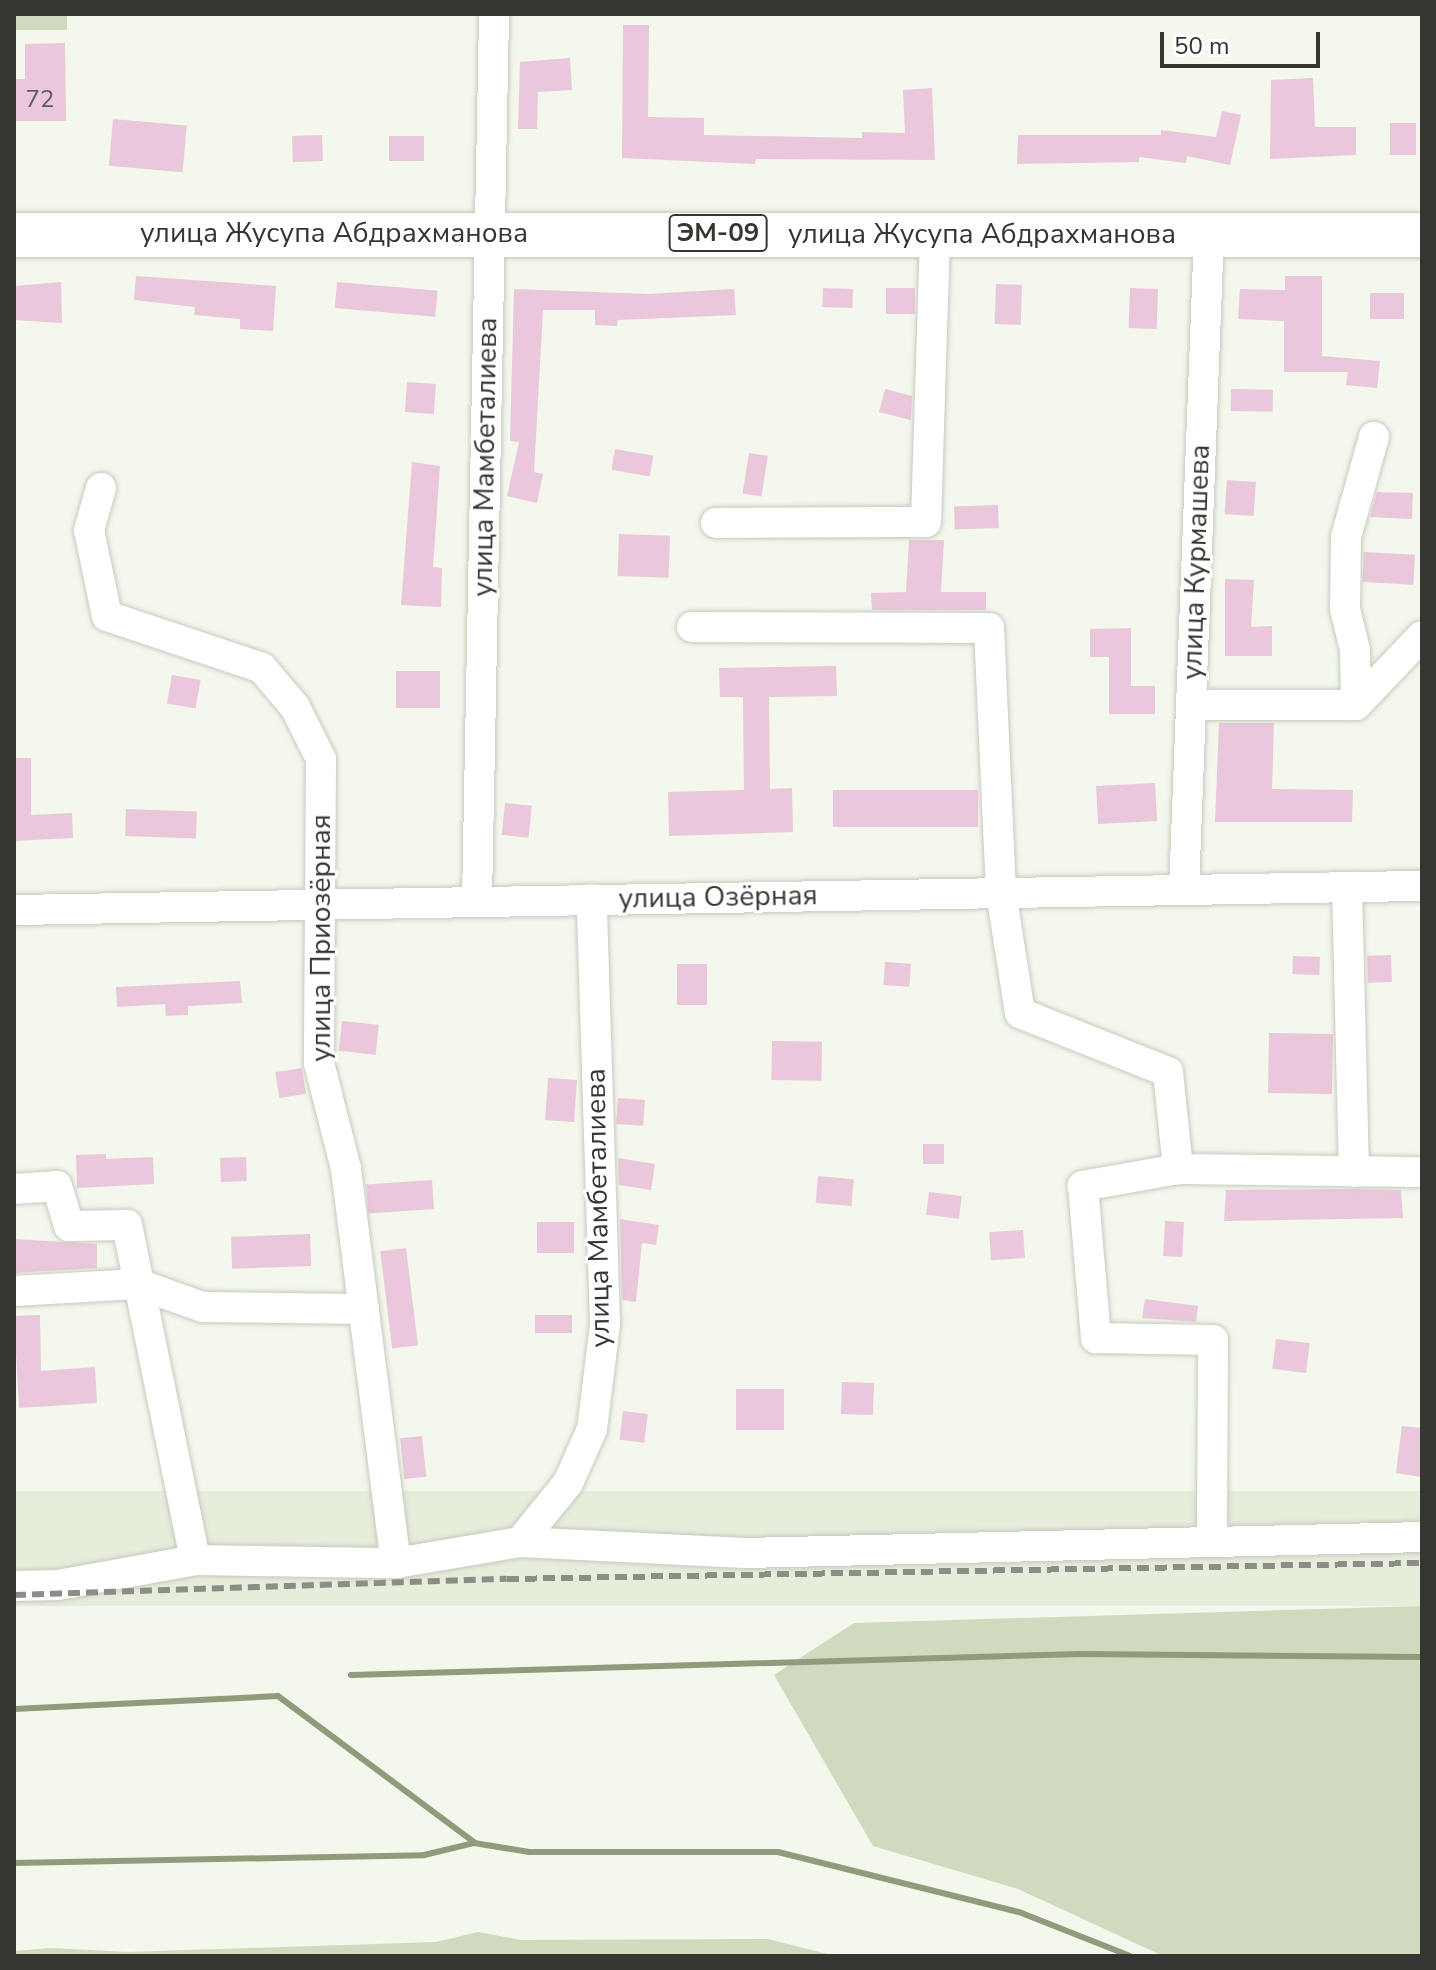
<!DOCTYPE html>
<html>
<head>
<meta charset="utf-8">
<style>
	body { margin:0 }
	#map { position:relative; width:1436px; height:1970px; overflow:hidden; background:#f3f7ec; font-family:"Nunito Sans",sans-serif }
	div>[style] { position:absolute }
	.built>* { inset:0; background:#e6eddb; transform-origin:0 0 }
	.green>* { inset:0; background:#cfdabe; transform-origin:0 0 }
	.stream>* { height:6px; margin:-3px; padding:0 3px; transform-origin:3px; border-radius:3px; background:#8f9b7a }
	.building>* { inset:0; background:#eac7db; transform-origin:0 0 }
	.roads { filter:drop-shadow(0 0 2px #c6cabf) drop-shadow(0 0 2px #c6cabf) }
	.minor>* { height:30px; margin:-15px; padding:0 15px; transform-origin:15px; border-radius:15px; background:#fff }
	.highway>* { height:44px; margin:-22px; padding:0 22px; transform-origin:22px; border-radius:22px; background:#fff }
	.rail>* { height:6px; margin-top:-3px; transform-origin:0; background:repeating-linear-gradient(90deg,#8b8d86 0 12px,transparent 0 18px) }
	span { translate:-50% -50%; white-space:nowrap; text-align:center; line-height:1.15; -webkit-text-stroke:6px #fff; paint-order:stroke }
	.number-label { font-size:24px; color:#625a5c }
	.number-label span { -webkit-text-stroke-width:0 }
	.shield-label span { padding:2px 6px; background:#fff; border:2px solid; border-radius:6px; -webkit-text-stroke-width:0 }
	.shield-label { font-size:26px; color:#353632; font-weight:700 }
	.street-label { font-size:28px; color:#353632 }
	.frame { position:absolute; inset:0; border:16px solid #353632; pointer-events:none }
	.scale { position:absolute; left:1160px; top:32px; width:160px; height:36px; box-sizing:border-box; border:4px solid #353632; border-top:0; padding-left:10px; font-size:24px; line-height:28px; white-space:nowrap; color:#353632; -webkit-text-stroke:6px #fff; paint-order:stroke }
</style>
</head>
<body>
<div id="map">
	<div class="built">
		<div style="left:1422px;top:1491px;width:115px;height:1409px;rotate:90deg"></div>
	</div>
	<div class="green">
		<div style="left:14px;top:14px;width:53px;height:16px"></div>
		<div style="clip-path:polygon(1422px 1606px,1422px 1956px,1163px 1956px,1018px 1889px,873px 1846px,774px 1675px,854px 1623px)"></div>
		<div style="clip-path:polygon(478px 1932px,521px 1940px,768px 1939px,835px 1956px,14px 1956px,14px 1951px,51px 1948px,127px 1952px,436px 1942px)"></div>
	</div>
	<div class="stream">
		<div style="left:351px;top:1675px;width:731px;rotate:-1.65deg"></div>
		<div style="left:1082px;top:1654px;width:340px;rotate:0.5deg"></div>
		<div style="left:14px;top:1709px;width:264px;rotate:-2.8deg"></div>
		<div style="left:278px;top:1696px;width:244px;rotate:36.7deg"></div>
		<div style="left:14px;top:1863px;width:410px;rotate:-1.1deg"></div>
		<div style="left:424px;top:1855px;width:51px;rotate:-13.5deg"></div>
		<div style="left:474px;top:1843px;width:56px;rotate:9.3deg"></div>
		<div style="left:529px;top:1852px;width:249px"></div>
		<div style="left:778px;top:1852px;width:248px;rotate:14deg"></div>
		<div style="left:1019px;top:1912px;width:119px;rotate:21.6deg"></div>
	</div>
	<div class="building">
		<div style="clip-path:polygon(623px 25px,649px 25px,648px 117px,704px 118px,704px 135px,862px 138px,862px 132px,905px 133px,903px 90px,932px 88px,935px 160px,756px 159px,755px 164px,622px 158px)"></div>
		<div style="clip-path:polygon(65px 43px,66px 121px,14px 121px,14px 79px,25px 79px,25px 44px)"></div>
		<div style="clip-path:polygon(570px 58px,572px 90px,538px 92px,537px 129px,518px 129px,520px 62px)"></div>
		<div style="clip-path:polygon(1313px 78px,1315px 127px,1356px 127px,1356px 155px,1270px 159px,1271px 80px)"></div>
		<div style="clip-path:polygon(1222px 111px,1241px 115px,1230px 165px,1187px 156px,1186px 163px,1139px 157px,1139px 162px,1017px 164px,1018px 135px,1161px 135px,1161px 130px,1216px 137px)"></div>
		<div style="left:113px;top:119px;width:74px;height:47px;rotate:5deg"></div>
		<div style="left:1390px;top:123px;width:26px;height:32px"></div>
		<div style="left:322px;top:135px;width:26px;height:30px;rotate:88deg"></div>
		<div style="left:389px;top:136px;width:35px;height:25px"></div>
		<div style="clip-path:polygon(136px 276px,276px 286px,273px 331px,240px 329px,240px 319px,194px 315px,195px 307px,134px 300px)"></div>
		<div style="clip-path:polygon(1285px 276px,1322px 276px,1322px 356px,1380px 361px,1377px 388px,1346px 385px,1348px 372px,1284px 372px,1284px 321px,1238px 319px,1240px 289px,1285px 290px)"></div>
		<div style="clip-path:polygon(61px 282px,62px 323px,14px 320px,14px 286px)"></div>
		<div style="left:337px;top:282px;width:101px;height:26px;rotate:5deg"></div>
		<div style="left:996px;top:284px;width:26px;height:40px;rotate:2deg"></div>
		<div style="left:823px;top:288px;width:30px;height:19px;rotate:2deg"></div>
		<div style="left:886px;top:288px;width:29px;height:26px"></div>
		<div style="left:1130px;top:288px;width:28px;height:40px;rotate:2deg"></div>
		<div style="clip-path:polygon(514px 289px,648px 294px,734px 289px,736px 315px,618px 320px,617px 326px,595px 325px,595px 310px,543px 310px,534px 472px,543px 474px,537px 503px,507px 496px,519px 442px,510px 441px)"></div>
		<div style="left:1370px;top:293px;width:34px;height:26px"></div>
		<div style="left:407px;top:382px;width:29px;height:30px;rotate:4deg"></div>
		<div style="clip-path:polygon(885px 389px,912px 396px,911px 420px,879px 412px)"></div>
		<div style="left:1231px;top:389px;width:42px;height:22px;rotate:1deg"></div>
		<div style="left:615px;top:449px;width:39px;height:21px;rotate:10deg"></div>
		<div style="left:749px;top:453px;width:19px;height:41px;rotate:9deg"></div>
		<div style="clip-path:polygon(412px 462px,440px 466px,433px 567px,442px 568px,441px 607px,401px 605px)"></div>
		<div style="left:1227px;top:480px;width:29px;height:34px;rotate:4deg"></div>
		<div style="clip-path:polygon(1377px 492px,1413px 493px,1412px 519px,1370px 517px)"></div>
		<div style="left:998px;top:505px;width:23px;height:44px;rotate:88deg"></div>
		<div style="left:619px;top:534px;width:51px;height:42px;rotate:2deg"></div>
		<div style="clip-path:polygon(909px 540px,944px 540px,941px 592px,986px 592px,986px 610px,872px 610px,871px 593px,906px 592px)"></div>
		<div style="left:1364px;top:552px;width:51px;height:30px;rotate:3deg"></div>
		<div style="clip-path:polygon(1225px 579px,1254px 580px,1251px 627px,1272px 626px,1272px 656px,1225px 656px)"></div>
		<div style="clip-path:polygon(1131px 628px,1131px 686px,1155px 686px,1155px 714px,1109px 714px,1109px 657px,1090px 657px,1090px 629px)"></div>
		<div style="clip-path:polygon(836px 666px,837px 696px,769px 697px,770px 789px,792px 788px,793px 832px,669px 836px,668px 792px,744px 790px,743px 697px,720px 697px,719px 668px)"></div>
		<div style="left:396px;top:671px;width:44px;height:37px"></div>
		<div style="left:172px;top:675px;width:29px;height:29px;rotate:10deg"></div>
		<div style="clip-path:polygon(1219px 723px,1274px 723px,1272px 789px,1353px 790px,1352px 822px,1215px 822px)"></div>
		<div style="clip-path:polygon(14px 758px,31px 758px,31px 815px,72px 813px,73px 838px,14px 841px)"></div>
		<div style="left:1155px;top:783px;width:38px;height:59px;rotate:87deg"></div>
		<div style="left:833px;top:790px;width:145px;height:37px"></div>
		<div style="left:505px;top:803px;width:27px;height:32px;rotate:6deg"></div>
		<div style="left:126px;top:809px;width:71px;height:27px;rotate:2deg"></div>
		<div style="left:1391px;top:955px;width:27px;height:24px;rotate:88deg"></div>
		<div style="left:1293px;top:956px;width:27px;height:18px;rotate:2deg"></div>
		<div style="left:885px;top:962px;width:26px;height:23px;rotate:4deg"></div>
		<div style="left:677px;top:964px;width:30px;height:41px"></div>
		<div style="clip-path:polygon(240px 981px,242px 1003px,188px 1006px,188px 1015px,166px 1016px,165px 1004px,117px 1007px,116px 987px)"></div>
		<div style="left:342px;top:1021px;width:37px;height:30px;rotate:6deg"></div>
		<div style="left:1269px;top:1033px;width:64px;height:60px;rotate:1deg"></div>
		<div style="left:772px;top:1041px;width:50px;height:39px;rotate:1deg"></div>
		<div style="left:302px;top:1068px;width:26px;height:27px;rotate:81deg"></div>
		<div style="left:548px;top:1078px;width:29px;height:42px;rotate:4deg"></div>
		<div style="left:618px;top:1098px;width:27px;height:26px;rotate:4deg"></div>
		<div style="left:923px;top:1144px;width:21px;height:20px"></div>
		<div style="clip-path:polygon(106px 1154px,106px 1159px,153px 1157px,154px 1184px,77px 1188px,76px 1155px)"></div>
		<div style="left:246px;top:1157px;width:24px;height:26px;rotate:88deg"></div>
		<div style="clip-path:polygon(618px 1158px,655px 1164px,651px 1190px,619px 1185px)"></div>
		<div style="left:818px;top:1176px;width:36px;height:27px;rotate:5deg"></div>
		<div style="left:432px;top:1180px;width:29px;height:66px;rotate:86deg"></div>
		<div style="clip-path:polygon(1348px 1189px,1401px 1190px,1403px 1218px,1224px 1221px,1226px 1190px)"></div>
		<div style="left:929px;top:1192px;width:33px;height:23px;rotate:7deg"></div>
		<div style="clip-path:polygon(620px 1219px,659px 1225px,656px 1245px,642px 1243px,636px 1302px,622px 1300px)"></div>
		<div style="left:1165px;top:1221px;width:19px;height:35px;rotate:3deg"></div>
		<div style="left:537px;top:1222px;width:37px;height:31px"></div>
		<div style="left:1023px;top:1230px;width:28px;height:34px;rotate:86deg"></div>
		<div style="left:310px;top:1234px;width:32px;height:79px;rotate:88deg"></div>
		<div style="clip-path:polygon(14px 1239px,97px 1244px,97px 1268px,14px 1273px)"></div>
		<div style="left:406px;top:1248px;width:98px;height:26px;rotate:83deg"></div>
		<div style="clip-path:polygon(1145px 1299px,1198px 1306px,1196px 1322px,1142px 1318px)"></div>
		<div style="clip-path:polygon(40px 1315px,41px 1371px,95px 1367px,97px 1403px,19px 1408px,14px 1316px)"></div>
		<div style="left:535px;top:1315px;width:37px;height:18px"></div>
		<div style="left:1276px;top:1339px;width:34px;height:30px;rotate:7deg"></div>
		<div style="left:842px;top:1382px;width:32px;height:32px;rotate:2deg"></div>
		<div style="left:736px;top:1389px;width:48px;height:41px"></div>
		<div style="left:623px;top:1411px;width:25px;height:29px;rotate:7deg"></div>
		<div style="clip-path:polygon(1402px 1426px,1422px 1428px,1422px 1477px,1396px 1473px)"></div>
		<div style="left:422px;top:1436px;width:41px;height:22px;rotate:84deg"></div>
	</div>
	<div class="roads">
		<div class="minor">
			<div style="left:101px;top:488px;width:44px;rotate:105.9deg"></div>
			<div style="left:89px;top:530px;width:88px;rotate:78.2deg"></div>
			<div style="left:107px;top:616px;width:163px;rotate:18.5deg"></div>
			<div style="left:262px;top:668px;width:51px;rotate:49.8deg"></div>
			<div style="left:295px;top:707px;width:58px;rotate:63.4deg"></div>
			<div style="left:321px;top:759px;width:304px;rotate:90.4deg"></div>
			<div style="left:319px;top:1063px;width:109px;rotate:75.7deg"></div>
			<div style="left:346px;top:1169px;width:397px;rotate:82.8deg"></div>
			<div style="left:716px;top:523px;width:210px;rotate:-0.3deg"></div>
			<div style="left:926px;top:522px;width:289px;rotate:-88.2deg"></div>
			<div style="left:692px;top:627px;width:297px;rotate:0.2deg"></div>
			<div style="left:989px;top:628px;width:264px;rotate:87.4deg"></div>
			<div style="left:1001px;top:892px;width:122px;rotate:81.1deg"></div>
			<div style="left:1020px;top:1013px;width:159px;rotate:21.7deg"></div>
			<div style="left:1168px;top:1072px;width:98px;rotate:84.1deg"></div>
			<div style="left:1178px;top:1169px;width:97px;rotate:169.9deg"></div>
			<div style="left:1083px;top:1186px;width:153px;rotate:85.1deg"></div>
			<div style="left:1096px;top:1338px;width:117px;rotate:1deg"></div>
			<div style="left:1213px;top:1340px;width:201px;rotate:90.3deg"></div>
			<div style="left:1191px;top:705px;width:165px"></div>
			<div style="left:1356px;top:705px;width:55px;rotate:-91deg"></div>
			<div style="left:1355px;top:650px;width:42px;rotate:-103.7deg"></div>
			<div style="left:1345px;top:609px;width:72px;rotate:-89.2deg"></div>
			<div style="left:1346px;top:537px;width:104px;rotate:-74.4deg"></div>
			<div style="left:1356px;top:705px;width:95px;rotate:-46.3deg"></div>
			<div style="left:1347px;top:887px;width:285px;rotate:88.6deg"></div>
			<div style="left:1184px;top:890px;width:656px;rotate:-87.82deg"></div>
			<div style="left:477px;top:901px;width:887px;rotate:-88.9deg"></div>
			<div style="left:14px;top:910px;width:1408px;rotate:-0.98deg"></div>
			<div style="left:1178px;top:1169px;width:244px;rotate:0.7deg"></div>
			<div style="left:14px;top:1189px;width:43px;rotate:-4deg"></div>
			<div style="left:57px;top:1186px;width:42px;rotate:73.3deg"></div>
			<div style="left:69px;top:1226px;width:58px;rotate:-1deg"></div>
			<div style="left:127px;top:1225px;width:342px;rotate:78.5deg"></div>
			<div style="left:14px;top:1291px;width:124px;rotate:-3.2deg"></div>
			<div style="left:138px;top:1284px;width:69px;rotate:19.5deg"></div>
			<div style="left:203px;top:1307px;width:161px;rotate:0.7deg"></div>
			<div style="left:520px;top:1542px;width:76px;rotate:-50.9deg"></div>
			<div style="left:568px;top:1483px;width:59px;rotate:-66deg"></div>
			<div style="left:592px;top:1429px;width:106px;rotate:-82.9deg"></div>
			<div style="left:605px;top:1324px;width:425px;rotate:-91.8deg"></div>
			<div style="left:14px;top:1586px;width:44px;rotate:-1.3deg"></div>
			<div style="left:58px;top:1585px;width:139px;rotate:-10.3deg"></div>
			<div style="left:195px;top:1560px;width:201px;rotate:0.9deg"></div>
			<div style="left:396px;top:1563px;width:126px;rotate:-9.6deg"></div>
			<div style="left:520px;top:1542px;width:225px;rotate:2.8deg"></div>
			<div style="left:745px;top:1553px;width:677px;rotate:-1.35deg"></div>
		</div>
		<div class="highway">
			<div style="left:14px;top:235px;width:1408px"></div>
		</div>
	</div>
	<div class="rail">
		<div style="left:14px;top:1595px;width:493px;rotate:-1.9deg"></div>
		<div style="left:507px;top:1579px;width:915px;rotate:-1deg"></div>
	</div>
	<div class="number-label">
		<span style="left:40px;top:100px">72</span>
	</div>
	<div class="shield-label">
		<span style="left:718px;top:233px">ЭМ-09</span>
	</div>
	<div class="street-label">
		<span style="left:334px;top:233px">улица Жусупа Абдрахманова</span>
		<span style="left:982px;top:234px">улица Жусупа Абдрахманова</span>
		<span style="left:485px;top:457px;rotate:-89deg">улица Мамбеталиева</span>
		<span style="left:1196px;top:562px;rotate:-88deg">улица Курмашева</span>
		<span style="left:718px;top:897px;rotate:-1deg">улица Озёрная</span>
		<span style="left:321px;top:938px;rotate:-90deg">улица Приозёрная</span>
		<span style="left:598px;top:1208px;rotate:-91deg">улица Мамбеталиева</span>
	</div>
	<div class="frame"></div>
	<div class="scale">50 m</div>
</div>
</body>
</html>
